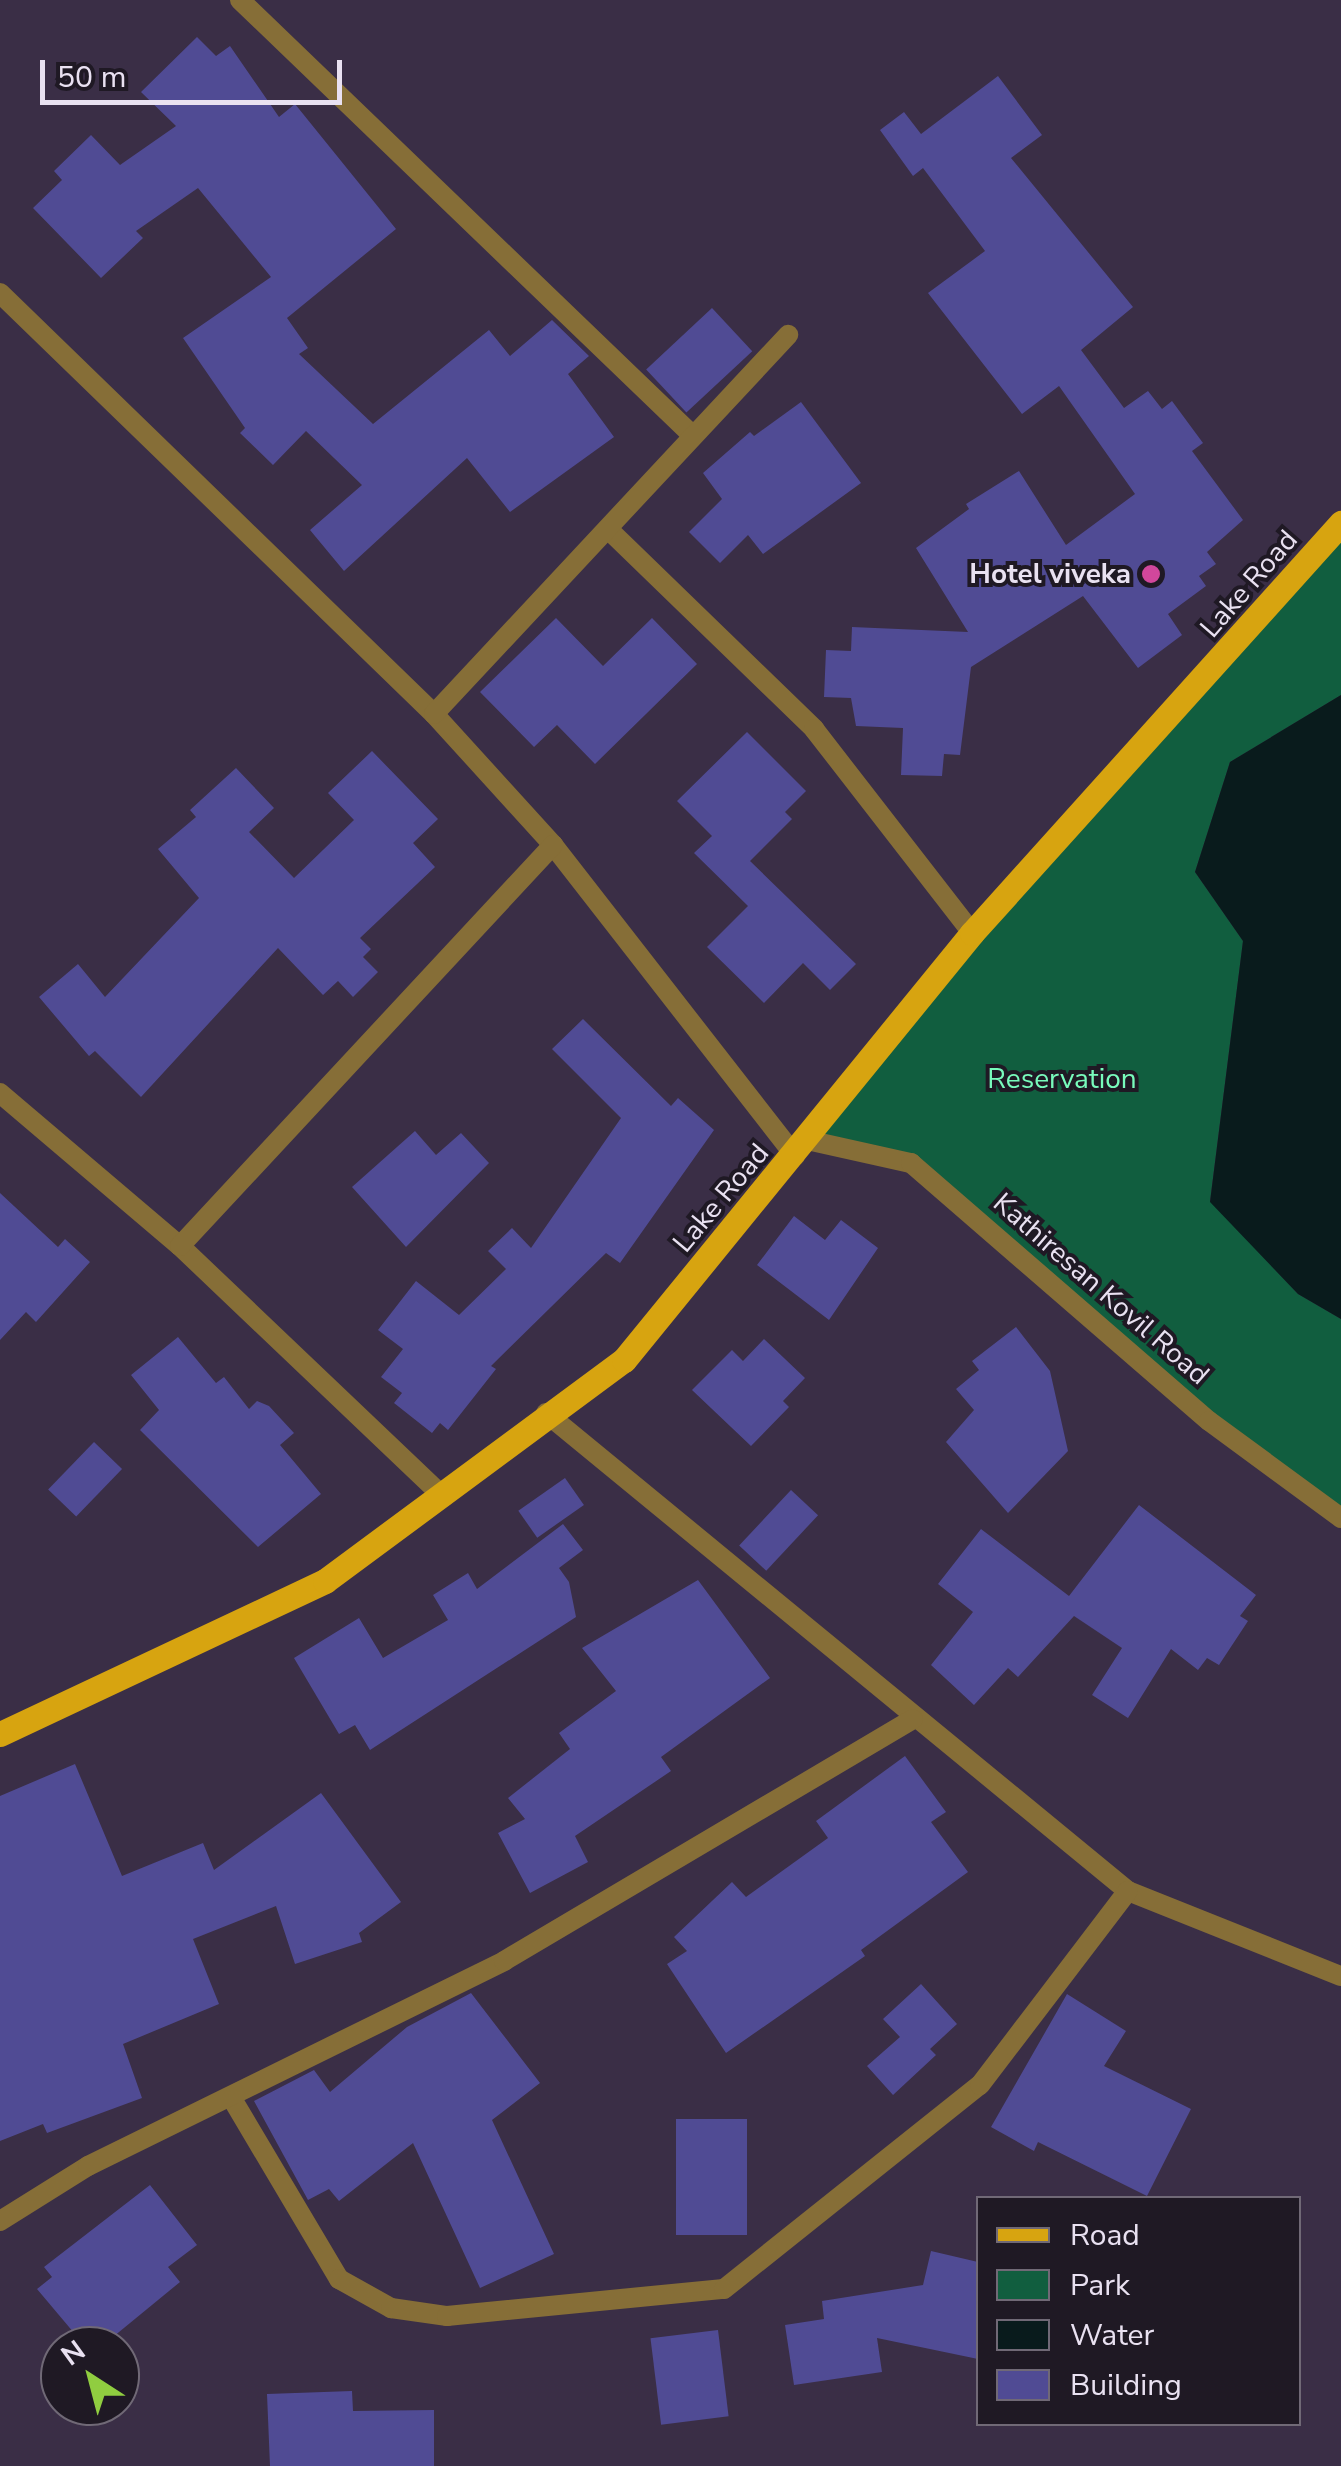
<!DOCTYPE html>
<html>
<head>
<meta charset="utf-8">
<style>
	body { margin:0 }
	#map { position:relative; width:1341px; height:2466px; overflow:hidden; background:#3a2e46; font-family:"Nunito Sans",sans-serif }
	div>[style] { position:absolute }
	.green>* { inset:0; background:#115e3f }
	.water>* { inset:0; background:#091b1c }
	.building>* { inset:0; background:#504b94; transform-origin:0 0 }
	.street>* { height:20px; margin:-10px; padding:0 10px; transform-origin:10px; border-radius:10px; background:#866e37 }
	.primary>* { height:25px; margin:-12.5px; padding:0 12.5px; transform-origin:12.5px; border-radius:12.5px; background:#d7a410 }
	.dots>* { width:28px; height:28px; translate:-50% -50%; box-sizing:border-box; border:5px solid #1f1924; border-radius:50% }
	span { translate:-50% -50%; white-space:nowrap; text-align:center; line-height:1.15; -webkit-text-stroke:8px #1f1924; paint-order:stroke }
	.poi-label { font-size:28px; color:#e9e1f1; font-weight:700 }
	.right { translate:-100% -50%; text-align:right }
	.street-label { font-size:28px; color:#e9e1f1 }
	.park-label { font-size:28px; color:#78fbbc }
	.legend { position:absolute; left:976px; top:2196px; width:325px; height:230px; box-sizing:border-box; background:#1f1924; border:2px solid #706976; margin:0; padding:12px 18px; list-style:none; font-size:30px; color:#e9e1f1 }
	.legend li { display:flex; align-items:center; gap:20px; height:50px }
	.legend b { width:50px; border:2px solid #706976 }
	.north { position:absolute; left:40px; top:2326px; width:100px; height:100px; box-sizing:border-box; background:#1f1924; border:2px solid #706976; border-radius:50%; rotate:324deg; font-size:28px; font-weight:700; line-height:40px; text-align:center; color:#e9e1f1 }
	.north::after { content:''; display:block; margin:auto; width:35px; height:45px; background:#90cd40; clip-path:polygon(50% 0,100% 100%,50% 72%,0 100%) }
	.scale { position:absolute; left:40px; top:60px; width:302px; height:45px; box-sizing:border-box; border:5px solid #e9e1f1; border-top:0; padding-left:12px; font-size:30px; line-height:35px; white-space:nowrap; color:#e9e1f1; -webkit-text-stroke:8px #1f1924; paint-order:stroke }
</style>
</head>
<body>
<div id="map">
	<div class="green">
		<div style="clip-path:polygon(1341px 523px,1341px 695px,1230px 762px,1195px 872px,1243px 941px,1210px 1201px,1298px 1294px,1341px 1319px,1341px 1518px,911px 1163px,807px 1140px)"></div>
	</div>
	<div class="water">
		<div style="clip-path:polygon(1341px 695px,1341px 1319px,1298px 1294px,1210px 1202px,1243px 941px,1195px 872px,1230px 762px)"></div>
	</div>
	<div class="building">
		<div style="clip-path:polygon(197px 37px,216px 56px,230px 46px,279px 117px,295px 104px,396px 229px,287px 318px,308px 348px,299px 354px,373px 424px,489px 330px,510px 356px,552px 320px,589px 356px,568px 374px,614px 437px,510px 512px,467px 458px,344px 571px,310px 530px,362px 485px,306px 431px,273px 465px,240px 433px,245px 428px,183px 338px,271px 277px,198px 188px,136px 231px,143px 238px,101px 278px,33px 208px,62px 180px,54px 171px,91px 135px,120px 165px,176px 126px,141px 92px)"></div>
		<div style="clip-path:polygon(998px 76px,1042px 135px,1011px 158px,1133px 307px,1081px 350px,1124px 408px,1148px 391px,1162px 409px,1172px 401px,1203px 443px,1192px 451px,1243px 520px,1207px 552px,1216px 564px,1199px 576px,1206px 586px,1168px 614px,1182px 635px,1138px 668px,1083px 596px,971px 667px,960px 755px,944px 754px,942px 776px,901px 775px,903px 728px,856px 726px,851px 698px,824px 697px,826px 650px,851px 651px,852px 627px,968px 632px,916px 548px,969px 509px,966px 504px,1019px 471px,1066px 545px,1135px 494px,1059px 386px,1022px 414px,928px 293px,985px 251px,923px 168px,913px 176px,880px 130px,904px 112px,921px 134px)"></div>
		<div style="left:712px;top:308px;width:59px;height:90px;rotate:47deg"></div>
		<div style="clip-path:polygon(801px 402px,861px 483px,763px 554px,748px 535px,720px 563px,689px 532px,722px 499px,703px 473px,750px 432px,754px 436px)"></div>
		<div style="clip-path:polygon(556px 618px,603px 666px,652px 618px,697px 664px,595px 764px,557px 725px,534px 747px,480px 692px)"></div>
		<div style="clip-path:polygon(747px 732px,806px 791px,785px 812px,792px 819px,750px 861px,856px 964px,830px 990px,803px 963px,764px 1003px,707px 947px,748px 906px,694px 853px,712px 836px,677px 801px)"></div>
		<div style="clip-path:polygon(372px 751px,438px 819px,413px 843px,435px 867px,360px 938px,371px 949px,363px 957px,378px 972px,353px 997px,338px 981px,323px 995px,278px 948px,141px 1097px,95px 1051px,89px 1056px,39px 997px,78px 964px,105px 997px,199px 898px,158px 849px,196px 817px,190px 810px,236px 768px,274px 808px,249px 832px,294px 878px,354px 820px,328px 793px)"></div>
		<div style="clip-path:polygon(583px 1019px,671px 1106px,678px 1098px,714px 1130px,620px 1263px,606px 1253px,491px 1366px,496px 1369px,448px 1430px,440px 1423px,432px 1433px,394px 1403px,402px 1393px,381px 1377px,403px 1349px,378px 1330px,416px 1281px,459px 1315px,506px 1269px,488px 1251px,512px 1228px,531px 1248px,621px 1118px,552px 1049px)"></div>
		<div style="clip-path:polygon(415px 1131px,436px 1155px,461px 1133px,489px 1163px,406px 1247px,352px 1187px)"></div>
		<div style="clip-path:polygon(0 1193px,58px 1247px,65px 1239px,90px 1262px,36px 1322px,26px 1312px,0 1340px)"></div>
		<div style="clip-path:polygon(794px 1216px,825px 1240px,841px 1220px,878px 1248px,829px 1320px,757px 1265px)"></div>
		<div style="clip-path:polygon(1016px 1327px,1050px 1371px,1068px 1451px,1008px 1513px,946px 1442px,974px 1410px,956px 1389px,979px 1370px,972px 1361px)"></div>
		<div style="clip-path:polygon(178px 1337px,216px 1383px,224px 1377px,249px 1409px,257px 1401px,269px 1406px,294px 1433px,280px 1445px,321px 1494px,258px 1547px,140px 1430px,159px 1410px,131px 1375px)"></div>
		<div style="clip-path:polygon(764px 1339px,805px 1378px,783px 1401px,789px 1407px,751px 1446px,692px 1390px,732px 1350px,743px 1361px)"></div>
		<div style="left:94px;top:1442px;width:39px;height:66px;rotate:44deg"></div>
		<div style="left:565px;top:1478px;width:33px;height:57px;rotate:55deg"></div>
		<div style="left:791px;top:1490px;width:37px;height:76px;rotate:43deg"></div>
		<div style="clip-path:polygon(1139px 1505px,1256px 1595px,1240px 1616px,1248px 1621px,1219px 1665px,1207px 1658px,1198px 1670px,1171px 1649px,1128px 1718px,1092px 1695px,1122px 1648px,1074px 1616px,1018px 1677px,1008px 1668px,974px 1705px,931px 1665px,973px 1612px,938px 1584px,981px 1529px,1069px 1596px)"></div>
		<div style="clip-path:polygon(563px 1524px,583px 1550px,559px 1568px,569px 1582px,576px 1617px,370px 1750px,355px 1725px,339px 1734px,294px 1658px,359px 1618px,383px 1658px,448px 1620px,433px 1595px,468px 1573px,477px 1589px)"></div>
		<div style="clip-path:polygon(698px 1580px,770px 1678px,661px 1757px,671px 1771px,575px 1836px,588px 1862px,530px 1893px,498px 1833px,525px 1819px,508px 1798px,570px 1749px,559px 1733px,616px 1691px,582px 1648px)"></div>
		<div style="clip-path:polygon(905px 1756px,946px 1812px,931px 1822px,968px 1872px,861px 1950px,865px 1956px,726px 2053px,667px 1964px,687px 1951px,674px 1937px,732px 1882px,746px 1897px,828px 1838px,816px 1821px)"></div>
		<div style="clip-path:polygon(75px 1764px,122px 1876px,203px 1843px,214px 1870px,321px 1793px,401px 1902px,359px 1933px,362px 1942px,295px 1964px,276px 1906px,193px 1939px,219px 2004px,123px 2044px,142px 2098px,47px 2133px,43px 2124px,0 2141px,0 1796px)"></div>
		<div style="clip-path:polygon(921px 1984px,957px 2024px,930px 2049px,936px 2055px,893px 2095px,867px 2066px,900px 2037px,883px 2019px)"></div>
		<div style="clip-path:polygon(471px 1993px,540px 2083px,492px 2120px,554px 2254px,480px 2288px,413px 2143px,339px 2201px,329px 2189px,308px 2200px,254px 2101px,314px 2070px,330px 2092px,407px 2027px)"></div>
		<div style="clip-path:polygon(1067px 1994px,1126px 2031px,1104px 2066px,1191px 2109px,1147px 2196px,1038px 2142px,1034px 2151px,991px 2127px)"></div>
		<div style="left:676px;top:2119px;width:71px;height:116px"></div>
		<div style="clip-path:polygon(150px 2185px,197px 2245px,168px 2267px,180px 2282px,102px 2346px,85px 2346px,37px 2289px,52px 2277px,44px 2267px)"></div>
		<div style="clip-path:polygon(931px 2251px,978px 2262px,978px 2359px,877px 2338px,882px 2372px,794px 2385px,785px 2325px,824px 2319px,822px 2301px,923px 2285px)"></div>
		<div style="left:718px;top:2330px;width:87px;height:68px;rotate:83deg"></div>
		<div style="clip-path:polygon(352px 2391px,353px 2411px,434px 2410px,434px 2466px,270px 2466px,267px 2394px)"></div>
	</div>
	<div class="street">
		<div style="left:240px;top:0;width:626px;rotate:43.9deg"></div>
		<div style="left:0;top:293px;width:605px;rotate:44.13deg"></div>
		<div style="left:434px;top:714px;width:177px;rotate:47.7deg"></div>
		<div style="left:553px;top:845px;width:394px;rotate:52.1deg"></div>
		<div style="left:609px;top:530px;width:286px;rotate:44.1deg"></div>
		<div style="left:814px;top:729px;width:258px;rotate:52.2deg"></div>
		<div style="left:434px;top:714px;width:519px;rotate:-46.95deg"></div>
		<div style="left:0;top:1093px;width:236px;rotate:40.4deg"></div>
		<div style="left:180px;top:1246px;width:364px;rotate:43.6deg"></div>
		<div style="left:807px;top:1140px;width:107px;rotate:12.5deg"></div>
		<div style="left:911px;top:1163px;width:394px;rotate:40.9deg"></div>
		<div style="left:1209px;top:1421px;width:164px;rotate:36.3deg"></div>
		<div style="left:180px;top:1246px;width:548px;rotate:-47.07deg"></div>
		<div style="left:546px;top:1413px;width:753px;rotate:39.4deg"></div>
		<div style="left:1128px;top:1891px;width:229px;rotate:21.8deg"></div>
		<div style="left:231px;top:2097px;width:212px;rotate:59.3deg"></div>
		<div style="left:339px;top:2279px;width:60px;rotate:29.1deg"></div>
		<div style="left:391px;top:2308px;width:57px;rotate:8.1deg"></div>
		<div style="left:447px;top:2316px;width:278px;rotate:-5.6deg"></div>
		<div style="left:724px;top:2289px;width:327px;rotate:-38.6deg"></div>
		<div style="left:980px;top:2085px;width:244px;rotate:-52.7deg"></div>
		<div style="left:0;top:2221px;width:104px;rotate:-32deg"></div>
		<div style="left:88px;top:2166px;width:464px;rotate:-26.2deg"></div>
		<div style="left:504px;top:1961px;width:475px;rotate:-30.6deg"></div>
	</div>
	<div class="primary">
		<div style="left:0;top:1734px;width:359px;rotate:-25.2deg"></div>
		<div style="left:325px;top:1581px;width:372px;rotate:-36.5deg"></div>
		<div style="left:624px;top:1360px;width:551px;rotate:-50.82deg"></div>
		<div style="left:972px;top:933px;width:552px;rotate:-48.01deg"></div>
	</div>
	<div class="dots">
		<div style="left:1151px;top:574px;background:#d1479c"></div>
	</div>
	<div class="poi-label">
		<span class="right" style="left:1131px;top:574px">Hotel viveka</span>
	</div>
	<div class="street-label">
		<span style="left:1249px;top:584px;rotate:-49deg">Lake Road</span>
		<span style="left:721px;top:1198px;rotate:-50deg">Lake Road</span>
		<span style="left:1101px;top:1289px;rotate:41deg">Kathiresan Kovil Road</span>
	</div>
	<div class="park-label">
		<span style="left:1062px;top:1079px">Reservation</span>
	</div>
	<ul class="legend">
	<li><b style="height:12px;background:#d7a410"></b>Road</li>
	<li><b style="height:28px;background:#115e3f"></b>Park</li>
	<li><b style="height:28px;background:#091b1c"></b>Water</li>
	<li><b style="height:28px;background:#504b94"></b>Building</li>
	</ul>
	<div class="north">N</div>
	<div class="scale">50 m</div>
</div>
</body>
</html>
